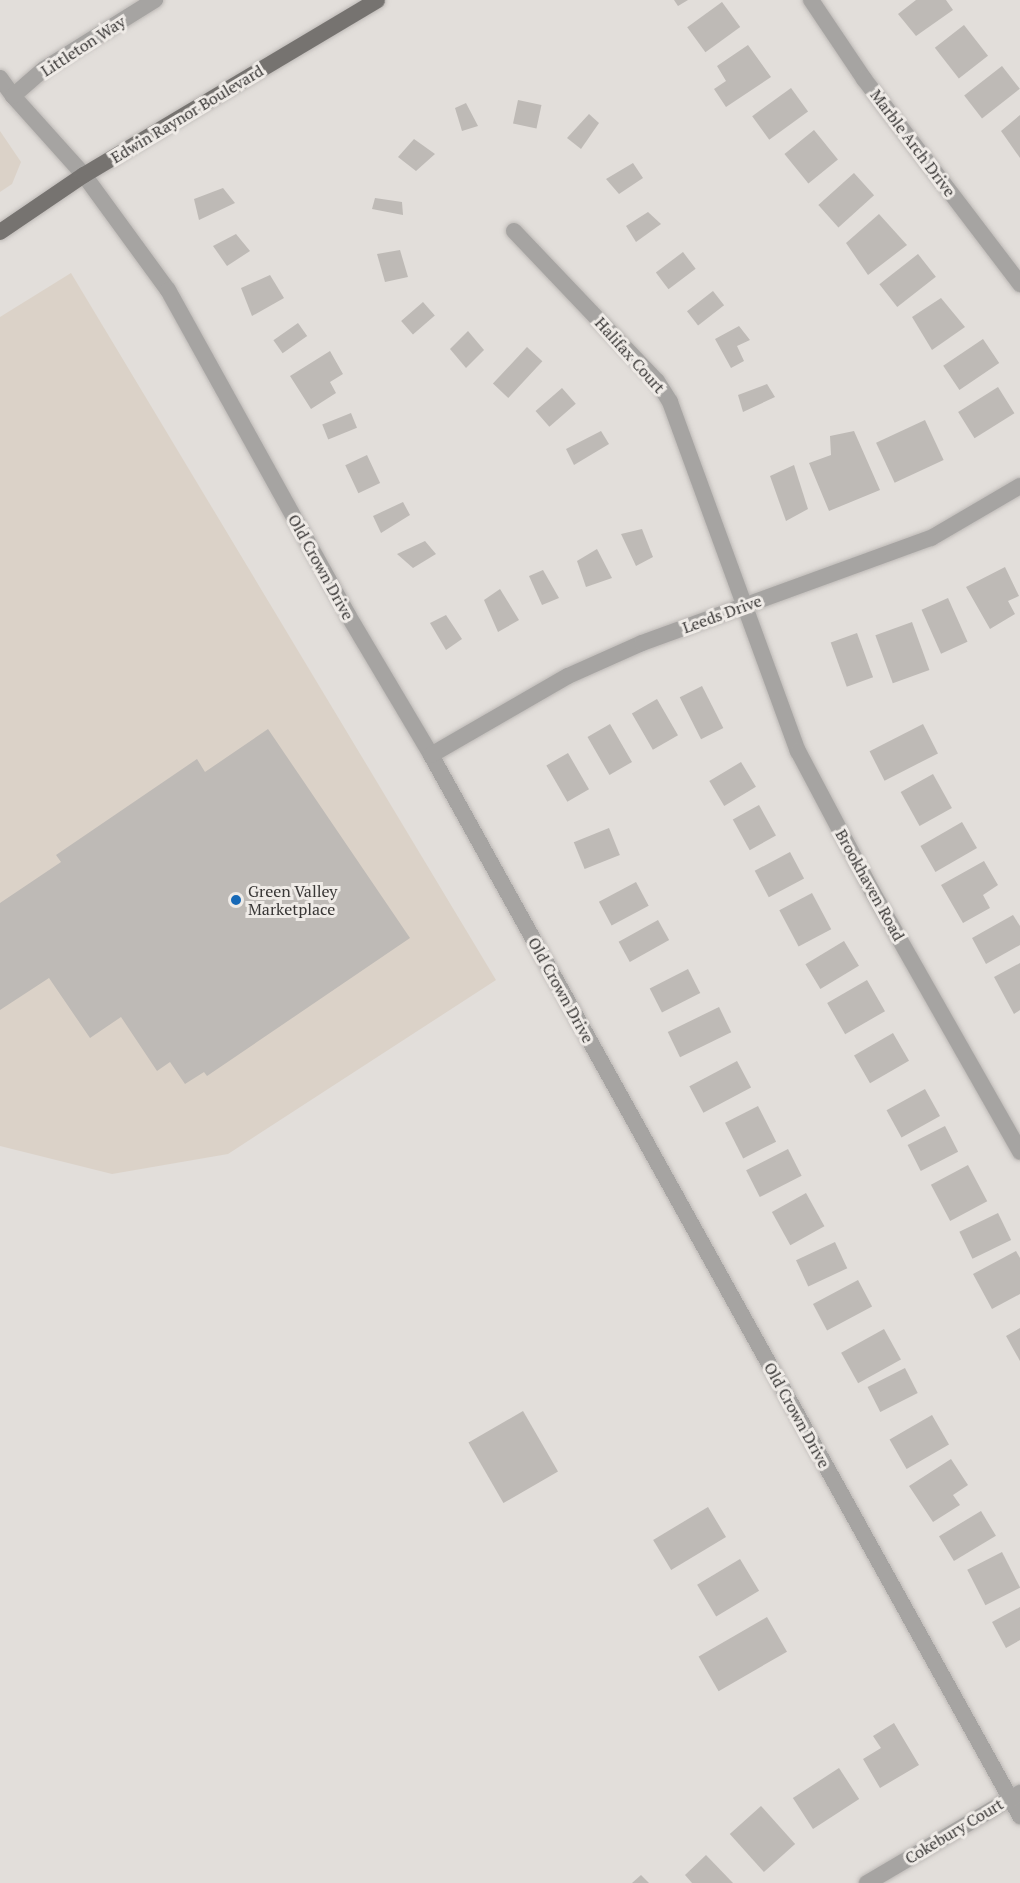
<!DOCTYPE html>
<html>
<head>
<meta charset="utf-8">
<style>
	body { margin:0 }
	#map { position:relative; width:1020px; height:1883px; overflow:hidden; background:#e2deda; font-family:"PT Serif",serif }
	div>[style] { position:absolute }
	.built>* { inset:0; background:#dbd2c8 }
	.building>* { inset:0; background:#bebab6; transform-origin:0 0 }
	.roads { filter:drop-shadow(0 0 2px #bdb9b6) drop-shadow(0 0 2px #bdb9b6) }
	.minor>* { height:16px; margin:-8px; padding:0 8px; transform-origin:8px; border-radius:8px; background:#a6a4a2 }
	.primary>* { height:16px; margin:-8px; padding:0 8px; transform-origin:8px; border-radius:8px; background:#767370 }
	.dots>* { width:16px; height:16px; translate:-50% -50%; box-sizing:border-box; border:3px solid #efebe7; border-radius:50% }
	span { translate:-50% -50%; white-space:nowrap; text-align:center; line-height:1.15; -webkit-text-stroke:6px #efebe7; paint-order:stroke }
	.street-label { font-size:16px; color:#393736 }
	.poi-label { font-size:16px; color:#393736 }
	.left { translate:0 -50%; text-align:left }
</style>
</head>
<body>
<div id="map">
	<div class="built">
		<div style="clip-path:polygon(0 131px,21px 162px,12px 184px,0 192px)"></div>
		<div style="clip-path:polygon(71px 273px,496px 980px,228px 1154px,112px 1174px,0 1146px,0 317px)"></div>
	</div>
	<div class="building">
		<div style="clip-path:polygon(674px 0,688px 0,678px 6px)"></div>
		<div style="clip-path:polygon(916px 0,946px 0,953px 10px,916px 36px,898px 14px)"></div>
		<div style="left:722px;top:2px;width:31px;height:43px;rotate:54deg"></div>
		<div style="left:964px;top:25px;width:39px;height:37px;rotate:52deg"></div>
		<div style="clip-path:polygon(748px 45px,771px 77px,726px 107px,714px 89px,726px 81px,717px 66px)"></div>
		<div style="left:1002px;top:66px;width:29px;height:48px;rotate:52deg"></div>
		<div style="left:791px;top:88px;width:29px;height:48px;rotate:54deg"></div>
		<div style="left:518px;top:100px;width:24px;height:24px;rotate:12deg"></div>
		<div style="clip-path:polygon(466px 103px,478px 126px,462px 131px,455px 108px)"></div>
		<div style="clip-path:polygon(589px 114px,599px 123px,581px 149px,567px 138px)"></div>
		<div style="clip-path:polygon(1020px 115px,1020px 158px,1001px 131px)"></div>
		<div style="left:814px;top:130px;width:38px;height:38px;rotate:51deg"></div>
		<div style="clip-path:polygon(414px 139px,435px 154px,416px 171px,398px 157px)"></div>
		<div style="clip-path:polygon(633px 163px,643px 178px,619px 194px,606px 179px)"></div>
		<div style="left:854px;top:173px;width:30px;height:48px;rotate:48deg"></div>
		<div style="clip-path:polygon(223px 188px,235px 203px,199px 220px,194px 199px)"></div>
		<div style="clip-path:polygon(375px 198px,402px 202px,403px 215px,372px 209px)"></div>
		<div style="clip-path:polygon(648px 212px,661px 224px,636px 242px,626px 226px)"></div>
		<div style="clip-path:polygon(879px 214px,907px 245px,868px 275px,846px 243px)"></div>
		<div style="clip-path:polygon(236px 234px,250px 251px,227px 266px,213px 246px)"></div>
		<div style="clip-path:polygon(400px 250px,408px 277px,385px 282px,377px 254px)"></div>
		<div style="left:683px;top:252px;width:21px;height:34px;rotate:53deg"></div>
		<div style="left:918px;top:254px;width:29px;height:49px;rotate:52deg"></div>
		<div style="clip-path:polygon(270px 275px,284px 298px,252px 316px,241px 288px)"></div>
		<div style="left:713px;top:291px;width:18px;height:33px;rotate:52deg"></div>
		<div style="clip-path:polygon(941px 298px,965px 327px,932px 350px,912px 317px)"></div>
		<div style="left:423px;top:302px;width:18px;height:29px;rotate:49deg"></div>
		<div style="left:298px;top:323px;width:16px;height:30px;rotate:55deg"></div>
		<div style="clip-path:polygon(739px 326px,750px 340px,737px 346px,744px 361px,731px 368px,715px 339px)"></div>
		<div style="clip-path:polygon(468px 331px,484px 350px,466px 368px,450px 349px)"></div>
		<div style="left:983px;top:339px;width:29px;height:48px;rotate:56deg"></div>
		<div style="left:527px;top:347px;width:21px;height:50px;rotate:43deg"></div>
		<div style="clip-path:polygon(330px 351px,343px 374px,330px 382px,336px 393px,311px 409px,290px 376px)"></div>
		<div style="clip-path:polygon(767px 384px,775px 397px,743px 412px,738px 395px)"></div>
		<div style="left:998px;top:387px;width:31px;height:47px;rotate:58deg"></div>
		<div style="left:562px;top:388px;width:21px;height:35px;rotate:49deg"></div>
		<div style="left:351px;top:413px;width:16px;height:31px;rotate:68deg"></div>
		<div style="left:925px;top:420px;width:44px;height:54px;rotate:65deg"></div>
		<div style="clip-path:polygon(601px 431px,609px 444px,574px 465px,566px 449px)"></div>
		<div style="clip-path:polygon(854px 431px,880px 490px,829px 511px,809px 463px,831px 455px,830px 436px)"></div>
		<div style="left:367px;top:455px;width:31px;height:24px;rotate:65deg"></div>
		<div style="clip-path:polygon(794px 465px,808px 509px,786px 521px,770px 476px)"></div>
		<div style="clip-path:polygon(403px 502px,410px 515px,381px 533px,373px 516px)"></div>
		<div style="clip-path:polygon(642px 529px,653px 557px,636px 566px,621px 534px)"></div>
		<div style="clip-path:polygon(425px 541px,436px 554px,413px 568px,397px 554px)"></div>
		<div style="clip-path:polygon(597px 549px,612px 578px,586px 587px,577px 561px)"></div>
		<div style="clip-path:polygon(1005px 567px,1019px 596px,1008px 601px,1015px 614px,990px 629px,966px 587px)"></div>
		<div style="clip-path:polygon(543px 570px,559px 598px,542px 605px,529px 576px)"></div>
		<div style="clip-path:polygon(500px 589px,519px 620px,498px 632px,484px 600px)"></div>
		<div style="left:948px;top:598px;width:48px;height:29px;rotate:66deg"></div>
		<div style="clip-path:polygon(446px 615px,462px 639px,446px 650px,430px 623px)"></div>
		<div style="left:912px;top:622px;width:51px;height:39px;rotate:70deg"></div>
		<div style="left:857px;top:633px;width:47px;height:28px;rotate:70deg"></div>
		<div style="left:702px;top:686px;width:47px;height:25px;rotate:63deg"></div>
		<div style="left:657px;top:699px;width:42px;height:29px;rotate:60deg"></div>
		<div style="left:610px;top:724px;width:44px;height:26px;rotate:60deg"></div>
		<div style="left:923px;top:724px;width:33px;height:60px;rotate:63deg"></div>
		<div style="clip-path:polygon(268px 729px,410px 938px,207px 1076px,204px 1072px,185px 1084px,170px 1062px,157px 1071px,121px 1017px,90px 1038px,49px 978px,0 1010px,0 903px,61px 862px,56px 855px,197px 759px,205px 772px)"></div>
		<div style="left:568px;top:753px;width:42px;height:25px;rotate:60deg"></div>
		<div style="left:741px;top:762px;width:29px;height:37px;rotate:59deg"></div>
		<div style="left:933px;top:774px;width:39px;height:37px;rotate:61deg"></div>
		<div style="left:759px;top:805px;width:35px;height:30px;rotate:61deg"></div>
		<div style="left:962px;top:822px;width:30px;height:48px;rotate:60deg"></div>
		<div style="left:609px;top:828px;width:29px;height:38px;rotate:68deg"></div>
		<div style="left:790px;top:852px;width:30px;height:40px;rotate:62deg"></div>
		<div style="clip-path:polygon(984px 861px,998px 885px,983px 895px,990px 908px,963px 923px,941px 885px)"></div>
		<div style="left:636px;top:882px;width:27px;height:42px;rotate:62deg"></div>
		<div style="left:812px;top:893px;width:41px;height:37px;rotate:62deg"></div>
		<div style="clip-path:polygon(1013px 915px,1020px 926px,1020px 945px,986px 964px,972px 938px)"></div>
		<div style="left:658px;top:920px;width:23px;height:45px;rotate:61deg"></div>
		<div style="left:844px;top:941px;width:29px;height:45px;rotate:59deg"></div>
		<div style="clip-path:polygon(1020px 963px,1020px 1010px,1014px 1014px,994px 977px)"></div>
		<div style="left:688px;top:969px;width:27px;height:43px;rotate:63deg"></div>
		<div style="left:867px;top:980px;width:36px;height:46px;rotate:60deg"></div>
		<div style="left:719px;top:1007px;width:28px;height:57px;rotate:64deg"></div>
		<div style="left:893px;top:1033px;width:32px;height:45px;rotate:60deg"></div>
		<div style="left:737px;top:1061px;width:30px;height:54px;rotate:62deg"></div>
		<div style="left:925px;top:1089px;width:31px;height:44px;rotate:61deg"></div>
		<div style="left:758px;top:1106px;width:40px;height:37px;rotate:63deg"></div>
		<div style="left:945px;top:1126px;width:29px;height:42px;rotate:63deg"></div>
		<div style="left:788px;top:1149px;width:30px;height:47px;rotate:63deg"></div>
		<div style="left:968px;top:1165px;width:41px;height:42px;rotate:62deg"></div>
		<div style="left:806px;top:1193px;width:38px;height:39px;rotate:61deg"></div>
		<div style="left:998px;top:1213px;width:30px;height:43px;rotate:64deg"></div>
		<div style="left:835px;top:1242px;width:29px;height:43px;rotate:65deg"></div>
		<div style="clip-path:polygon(1016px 1251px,1020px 1258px,1020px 1294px,992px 1309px,973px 1274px)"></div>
		<div style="left:858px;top:1280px;width:30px;height:51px;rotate:62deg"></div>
		<div style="clip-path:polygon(1020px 1328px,1020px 1361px,1006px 1336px)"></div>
		<div style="left:884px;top:1329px;width:35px;height:49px;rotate:61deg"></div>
		<div style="left:905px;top:1368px;width:28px;height:42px;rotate:63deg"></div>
		<div style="left:523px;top:1411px;width:70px;height:63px;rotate:60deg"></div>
		<div style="left:932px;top:1415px;width:34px;height:49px;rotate:60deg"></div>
		<div style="clip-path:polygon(951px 1459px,968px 1485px,953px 1495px,960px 1505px,933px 1522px,909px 1486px)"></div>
		<div style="left:708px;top:1507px;width:35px;height:64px;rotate:59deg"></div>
		<div style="left:981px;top:1511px;width:29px;height:49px;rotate:59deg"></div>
		<div style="left:1002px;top:1552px;width:40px;height:39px;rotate:63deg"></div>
		<div style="left:740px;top:1559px;width:37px;height:50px;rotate:59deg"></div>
		<div style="clip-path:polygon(1020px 1607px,1020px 1640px,1006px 1648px,992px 1622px)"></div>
		<div style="left:767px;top:1617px;width:40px;height:79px;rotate:60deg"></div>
		<div style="clip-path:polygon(894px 1723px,919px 1765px,880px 1788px,863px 1759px,881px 1748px,873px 1736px)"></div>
		<div style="left:839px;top:1768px;width:37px;height:55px;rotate:57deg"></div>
		<div style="left:761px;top:1806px;width:51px;height:42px;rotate:48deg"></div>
		<div style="clip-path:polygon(706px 1855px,733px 1883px,692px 1883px,685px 1875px)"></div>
		<div style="clip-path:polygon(641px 1875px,649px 1883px,632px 1883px)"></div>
	</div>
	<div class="roads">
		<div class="minor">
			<div style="left:811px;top:0;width:95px;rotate:56.1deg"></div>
			<div style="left:864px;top:79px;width:258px;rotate:52.7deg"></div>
			<div style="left:0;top:78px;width:22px;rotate:54deg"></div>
			<div style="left:13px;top:96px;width:106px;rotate:48.1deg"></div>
			<div style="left:84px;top:175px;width:142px;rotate:53.9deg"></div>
			<div style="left:168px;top:290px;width:372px;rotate:61deg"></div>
			<div style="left:348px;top:615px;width:163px;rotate:59.3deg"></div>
			<div style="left:431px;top:755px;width:1214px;rotate:60.96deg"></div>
			<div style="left:13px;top:96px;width:41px;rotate:-41.1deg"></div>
			<div style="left:44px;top:69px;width:131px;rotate:-31.9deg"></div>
			<div style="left:514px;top:231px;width:207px;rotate:46.4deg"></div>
			<div style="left:657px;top:381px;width:25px;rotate:58deg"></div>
			<div style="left:670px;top:402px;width:372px;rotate:69.9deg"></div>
			<div style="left:798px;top:751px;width:158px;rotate:62.1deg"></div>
			<div style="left:872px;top:891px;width:300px;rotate:60.4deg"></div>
			<div style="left:431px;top:755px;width:158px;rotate:-30deg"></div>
			<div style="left:568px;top:676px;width:81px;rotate:-24deg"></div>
			<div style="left:642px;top:643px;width:307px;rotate:-20deg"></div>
			<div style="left:931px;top:538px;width:103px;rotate:-30.3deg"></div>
			<div style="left:867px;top:1883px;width:178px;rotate:-30.5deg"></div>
		</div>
		<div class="primary">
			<div style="left:0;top:232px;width:102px;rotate:-34.2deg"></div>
			<div style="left:84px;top:175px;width:341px;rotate:-30.8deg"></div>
		</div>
	</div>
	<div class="dots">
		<div style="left:236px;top:900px;background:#1769b7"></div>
	</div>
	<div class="street-label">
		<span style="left:83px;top:46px;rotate:-33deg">Littleton Way</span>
		<span style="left:187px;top:114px;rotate:-31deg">Edwin Raynor Boulevard</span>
		<span style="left:913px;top:143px;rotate:53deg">Marble Arch Drive</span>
		<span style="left:630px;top:355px;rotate:48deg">Halifax Court</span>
		<span style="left:321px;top:567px;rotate:61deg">Old Crown Drive</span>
		<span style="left:722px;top:614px;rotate:-20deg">Leeds Drive</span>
		<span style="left:870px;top:885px;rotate:61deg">Brookhaven Road</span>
		<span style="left:561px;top:990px;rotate:61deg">Old Crown Drive</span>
		<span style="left:797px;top:1415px;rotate:61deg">Old Crown Drive</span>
		<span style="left:954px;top:1831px;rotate:-31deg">Cokebury Court</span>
	</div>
	<div class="poi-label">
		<span class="left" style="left:248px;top:900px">Green Valley<br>Marketplace</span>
	</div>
</div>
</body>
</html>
